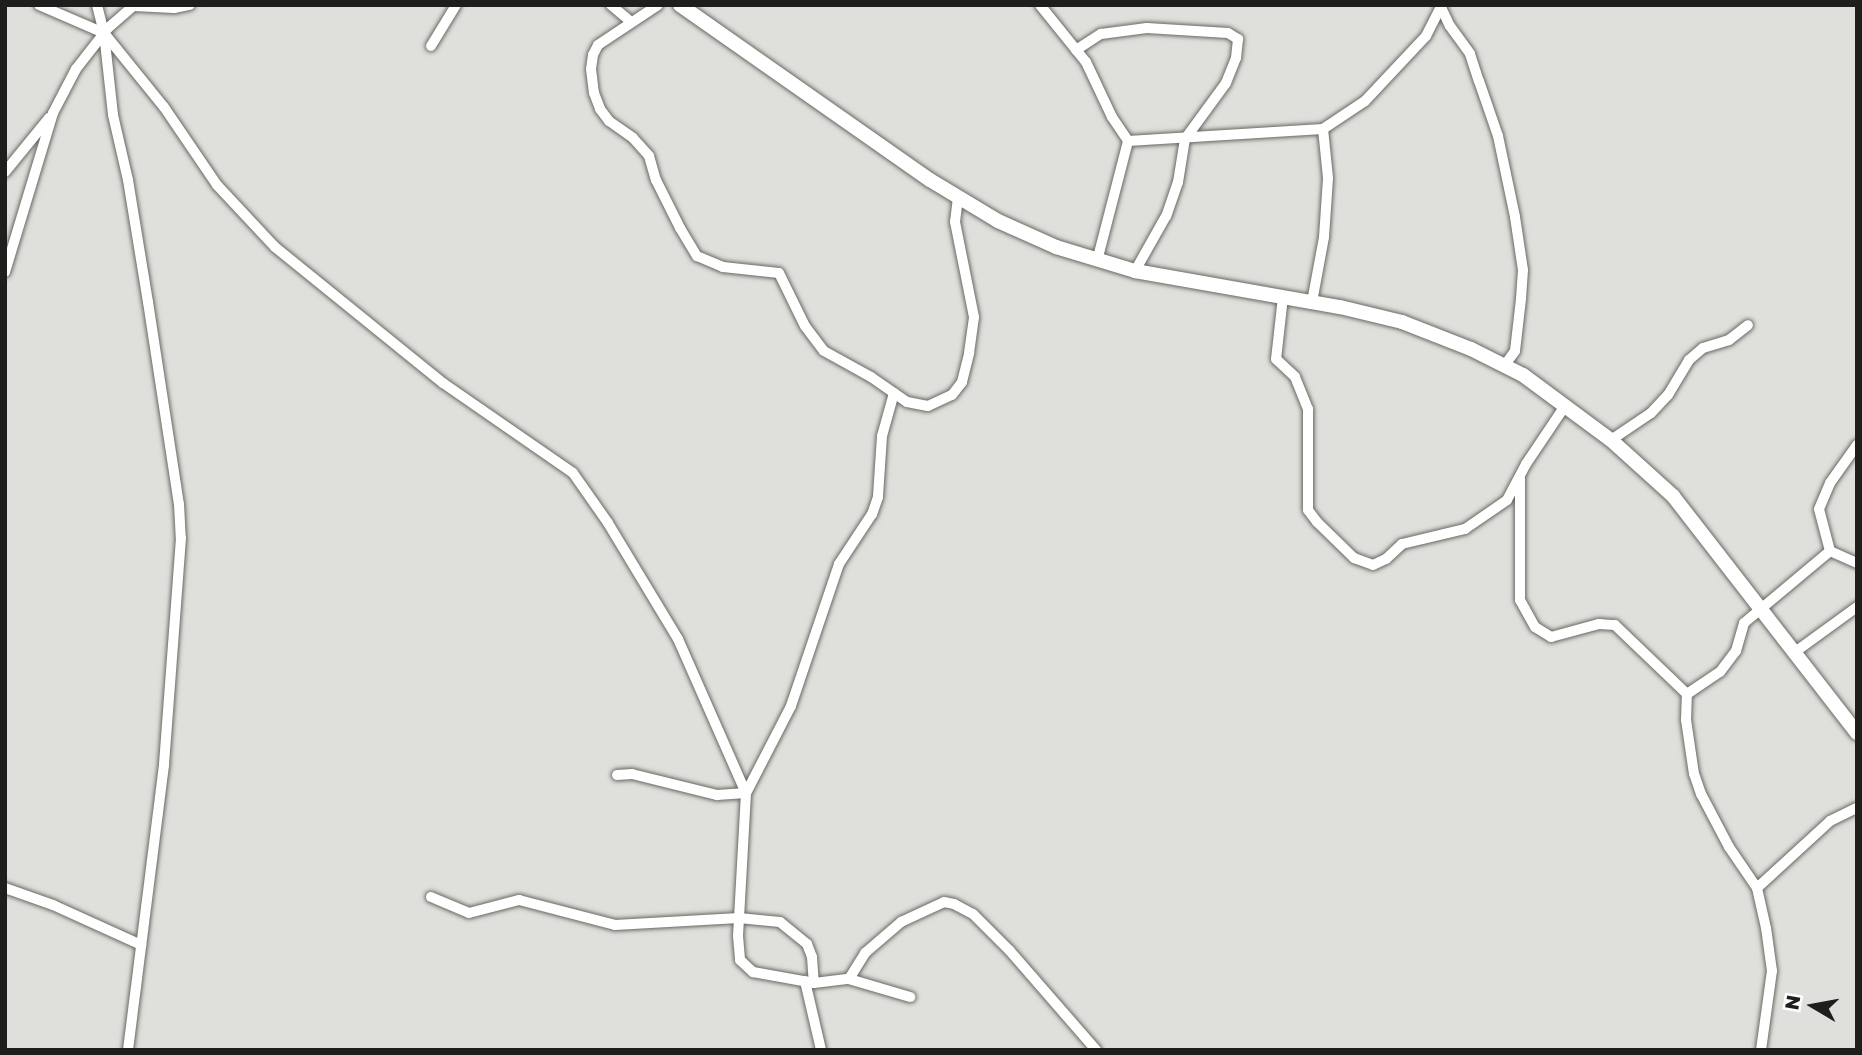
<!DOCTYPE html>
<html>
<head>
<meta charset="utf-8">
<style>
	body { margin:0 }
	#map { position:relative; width:1862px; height:1055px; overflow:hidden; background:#dfe0db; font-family:"Golos Text",sans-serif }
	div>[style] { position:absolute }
	.roads { filter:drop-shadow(0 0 2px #686964) drop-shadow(0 0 2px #686964) }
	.minor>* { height:10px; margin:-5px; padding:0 5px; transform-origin:5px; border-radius:5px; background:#fff }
	.major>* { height:14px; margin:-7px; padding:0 7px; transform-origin:7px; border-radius:7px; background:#fff }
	span { translate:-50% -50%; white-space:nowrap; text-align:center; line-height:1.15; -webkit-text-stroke:6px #fff; paint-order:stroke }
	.frame { position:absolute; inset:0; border:7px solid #1e1e1c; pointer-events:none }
	.north { position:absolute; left:1778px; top:971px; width:70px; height:70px; -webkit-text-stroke:5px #fff; paint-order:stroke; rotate:280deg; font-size:19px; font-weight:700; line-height:28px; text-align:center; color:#1e1e1c }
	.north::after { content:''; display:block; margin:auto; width:24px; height:32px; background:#1e1e1c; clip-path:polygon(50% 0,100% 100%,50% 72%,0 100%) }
</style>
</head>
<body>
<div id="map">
	<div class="roads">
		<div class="minor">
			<div style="left:39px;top:5px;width:71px;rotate:23.3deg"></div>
			<div style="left:104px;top:33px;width:95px;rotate:51deg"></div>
			<div style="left:164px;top:107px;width:94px;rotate:55.8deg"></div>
			<div style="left:217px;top:185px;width:85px;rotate:46.9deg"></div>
			<div style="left:275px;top:247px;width:216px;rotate:39deg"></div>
			<div style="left:443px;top:383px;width:158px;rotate:34.7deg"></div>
			<div style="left:573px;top:473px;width:61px;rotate:55deg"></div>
			<div style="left:608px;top:523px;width:135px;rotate:58.9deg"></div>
			<div style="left:678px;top:639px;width:168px;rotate:66.2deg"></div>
			<div style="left:97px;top:5px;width:29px;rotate:76deg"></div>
			<div style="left:104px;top:33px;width:82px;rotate:83.7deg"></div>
			<div style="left:113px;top:115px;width:67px;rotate:77deg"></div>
			<div style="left:128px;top:180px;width:124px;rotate:80.7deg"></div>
			<div style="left:148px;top:302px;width:204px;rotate:81.3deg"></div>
			<div style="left:179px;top:504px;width:34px;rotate:87deg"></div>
			<div style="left:181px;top:538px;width:228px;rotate:94.3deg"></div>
			<div style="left:164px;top:765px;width:287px;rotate:97.2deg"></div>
			<div style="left:611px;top:5px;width:26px;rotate:40deg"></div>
			<div style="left:658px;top:5px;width:72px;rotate:146.3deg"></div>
			<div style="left:598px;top:45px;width:11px;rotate:117deg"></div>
			<div style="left:593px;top:55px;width:14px;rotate:98deg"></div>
			<div style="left:591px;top:69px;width:24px;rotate:83deg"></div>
			<div style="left:594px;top:93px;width:17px;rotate:69deg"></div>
			<div style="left:600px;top:109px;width:15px;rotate:53deg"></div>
			<div style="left:609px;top:121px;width:29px;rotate:35deg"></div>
			<div style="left:633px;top:138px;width:24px;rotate:48deg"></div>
			<div style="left:649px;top:156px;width:25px;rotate:74deg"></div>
			<div style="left:656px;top:180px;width:54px;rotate:63.4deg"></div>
			<div style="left:680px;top:228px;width:33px;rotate:59deg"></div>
			<div style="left:697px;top:256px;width:28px;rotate:23deg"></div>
			<div style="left:723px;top:267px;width:56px;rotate:6.1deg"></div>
			<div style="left:779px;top:273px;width:59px;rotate:63.9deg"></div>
			<div style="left:805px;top:326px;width:31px;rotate:53deg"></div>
			<div style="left:824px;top:351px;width:54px;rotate:29deg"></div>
			<div style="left:871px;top:377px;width:44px;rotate:34.8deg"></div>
			<div style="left:907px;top:402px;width:21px;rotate:11deg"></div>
			<div style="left:928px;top:406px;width:26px;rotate:-25deg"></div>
			<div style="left:952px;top:395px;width:16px;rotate:-52deg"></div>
			<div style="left:962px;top:382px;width:30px;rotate:-76deg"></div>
			<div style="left:969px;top:353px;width:36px;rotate:-82deg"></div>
			<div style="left:974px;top:317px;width:97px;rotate:-101.3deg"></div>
			<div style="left:955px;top:222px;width:25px;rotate:-83deg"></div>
			<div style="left:1040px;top:5px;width:73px;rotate:51.1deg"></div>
			<div style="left:1086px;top:62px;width:61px;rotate:64.7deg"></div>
			<div style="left:1112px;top:117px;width:29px;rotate:56deg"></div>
			<div style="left:1440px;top:5px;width:23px;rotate:65deg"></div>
			<div style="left:1450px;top:26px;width:34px;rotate:54deg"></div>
			<div style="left:1470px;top:54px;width:28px;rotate:72deg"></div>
			<div style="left:1479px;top:81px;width:58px;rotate:70.9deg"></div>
			<div style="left:1498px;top:136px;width:83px;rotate:78.1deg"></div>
			<div style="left:1515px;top:217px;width:54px;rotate:81.4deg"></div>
			<div style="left:1523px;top:270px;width:29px;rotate:94deg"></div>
			<div style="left:1521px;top:299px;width:52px;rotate:96.6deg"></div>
			<div style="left:1515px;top:351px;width:19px;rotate:126deg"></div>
			<div style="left:134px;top:6px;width:40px;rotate:2.9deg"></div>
			<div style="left:174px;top:8px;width:16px;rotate:-11deg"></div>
			<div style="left:431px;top:46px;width:48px;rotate:-58.6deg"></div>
			<div style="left:1076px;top:50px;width:30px;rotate:-33deg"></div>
			<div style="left:1101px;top:34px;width:46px;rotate:-7.4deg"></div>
			<div style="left:1147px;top:28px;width:81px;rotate:3.5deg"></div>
			<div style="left:1228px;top:33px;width:12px;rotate:31deg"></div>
			<div style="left:1238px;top:39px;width:19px;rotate:96deg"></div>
			<div style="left:1236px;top:58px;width:27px;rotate:112deg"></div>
			<div style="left:1226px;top:83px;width:69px;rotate:126.2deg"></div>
			<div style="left:1185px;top:139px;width:44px;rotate:99.2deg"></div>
			<div style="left:1178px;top:182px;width:36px;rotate:109deg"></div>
			<div style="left:1166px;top:216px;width:63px;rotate:119.4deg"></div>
			<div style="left:5px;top:172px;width:70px;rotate:-50.8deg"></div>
			<div style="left:1097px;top:261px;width:124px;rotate:-75.5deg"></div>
			<div style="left:1128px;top:141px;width:195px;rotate:-3.5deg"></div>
			<div style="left:1323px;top:129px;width:50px;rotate:-33.7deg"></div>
			<div style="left:1365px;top:101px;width:89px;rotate:-46.8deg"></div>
			<div style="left:1426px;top:36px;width:35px;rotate:-63deg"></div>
			<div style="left:5px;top:272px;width:166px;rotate:-73.2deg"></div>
			<div style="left:53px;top:113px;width:50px;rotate:-62.4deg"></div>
			<div style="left:76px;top:69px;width:52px;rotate:-52deg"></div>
			<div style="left:108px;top:28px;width:35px;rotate:-41deg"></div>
			<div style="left:1283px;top:297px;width:62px;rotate:96.4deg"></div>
			<div style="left:1276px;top:359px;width:26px;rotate:43deg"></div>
			<div style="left:1295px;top:377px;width:35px;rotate:68deg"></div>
			<div style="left:1308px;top:409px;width:101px;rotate:90deg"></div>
			<div style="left:1308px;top:510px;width:15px;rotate:53deg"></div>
			<div style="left:1317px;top:522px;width:52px;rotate:44.2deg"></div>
			<div style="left:1354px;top:558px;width:20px;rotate:20deg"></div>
			<div style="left:1373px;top:565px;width:14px;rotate:-25deg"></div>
			<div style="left:1386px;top:559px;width:22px;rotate:-43deg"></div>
			<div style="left:1402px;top:544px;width:65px;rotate:-13.4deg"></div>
			<div style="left:1465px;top:529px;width:51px;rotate:-34.6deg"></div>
			<div style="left:1507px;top:500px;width:41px;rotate:-62.2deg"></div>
			<div style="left:1526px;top:464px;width:70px;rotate:-56.1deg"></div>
			<div style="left:1312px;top:302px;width:66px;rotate:-79.5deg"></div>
			<div style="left:1324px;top:237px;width:59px;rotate:-86.1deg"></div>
			<div style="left:1328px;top:178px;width:49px;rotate:-95.8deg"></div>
			<div style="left:894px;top:393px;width:45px;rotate:105.6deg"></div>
			<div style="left:882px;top:436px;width:61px;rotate:93.8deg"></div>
			<div style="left:878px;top:497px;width:18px;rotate:109deg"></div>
			<div style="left:872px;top:514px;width:60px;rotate:123.4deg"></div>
			<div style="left:839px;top:564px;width:150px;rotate:108.7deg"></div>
			<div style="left:791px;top:706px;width:98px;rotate:117.3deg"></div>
			<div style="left:746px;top:793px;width:143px;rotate:93.2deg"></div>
			<div style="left:738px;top:936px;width:24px;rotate:85deg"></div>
			<div style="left:740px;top:960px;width:18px;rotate:43deg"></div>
			<div style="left:753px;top:972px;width:62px;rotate:10.2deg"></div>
			<div style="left:814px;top:983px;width:35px;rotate:-7deg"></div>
			<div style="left:849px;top:979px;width:64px;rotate:16.4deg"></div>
			<div style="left:1611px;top:440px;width:48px;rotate:-34deg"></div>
			<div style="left:1651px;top:413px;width:25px;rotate:-47deg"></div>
			<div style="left:1668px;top:395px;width:41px;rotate:-59deg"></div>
			<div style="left:1689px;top:360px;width:18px;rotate:-41deg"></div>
			<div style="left:1703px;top:348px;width:27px;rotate:-17deg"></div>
			<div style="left:1729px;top:340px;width:24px;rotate:-38deg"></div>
			<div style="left:1520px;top:479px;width:121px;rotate:90deg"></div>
			<div style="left:1520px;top:600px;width:31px;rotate:61deg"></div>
			<div style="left:1535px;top:627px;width:19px;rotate:32deg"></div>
			<div style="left:1551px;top:637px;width:50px;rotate:-15.2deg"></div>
			<div style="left:1599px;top:624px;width:16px;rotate:4deg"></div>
			<div style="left:1615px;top:625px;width:100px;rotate:43.8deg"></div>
			<div style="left:1830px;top:551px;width:43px;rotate:-104.7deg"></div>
			<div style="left:1819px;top:509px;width:28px;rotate:-67deg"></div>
			<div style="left:1830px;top:483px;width:47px;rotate:-54.6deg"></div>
			<div style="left:1795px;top:652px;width:77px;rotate:-36deg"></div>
			<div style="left:617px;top:775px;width:15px;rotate:-4deg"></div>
			<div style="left:632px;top:774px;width:88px;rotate:13.9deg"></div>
			<div style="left:717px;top:795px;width:29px;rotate:-4deg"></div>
			<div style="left:5px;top:888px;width:51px;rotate:19.5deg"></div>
			<div style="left:53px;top:905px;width:97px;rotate:24.4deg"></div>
			<div style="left:1757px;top:888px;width:99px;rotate:-42.5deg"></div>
			<div style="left:1830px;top:821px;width:30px;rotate:-26deg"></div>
			<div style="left:431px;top:897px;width:41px;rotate:22.8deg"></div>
			<div style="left:469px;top:913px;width:52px;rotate:-14.6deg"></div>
			<div style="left:519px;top:900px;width:99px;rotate:14.6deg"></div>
			<div style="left:615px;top:925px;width:124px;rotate:-3.2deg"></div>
			<div style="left:739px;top:918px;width:41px;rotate:5.6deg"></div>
			<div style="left:780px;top:922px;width:35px;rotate:39deg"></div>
			<div style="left:807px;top:944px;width:14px;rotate:69deg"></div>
			<div style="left:812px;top:957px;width:26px;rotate:86deg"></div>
			<div style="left:849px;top:979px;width:31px;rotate:-58deg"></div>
			<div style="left:865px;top:953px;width:48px;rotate:-40.7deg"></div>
			<div style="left:901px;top:922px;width:47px;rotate:-24.9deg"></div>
			<div style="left:944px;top:902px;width:10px;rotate:11deg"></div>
			<div style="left:954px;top:904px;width:21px;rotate:28deg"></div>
			<div style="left:973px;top:914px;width:52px;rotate:45deg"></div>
			<div style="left:1010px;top:951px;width:131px;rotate:49deg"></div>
			<div style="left:805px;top:981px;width:71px;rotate:76.9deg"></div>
			<div style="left:1761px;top:1050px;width:80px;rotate:-82.1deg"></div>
			<div style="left:1772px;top:971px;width:43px;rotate:-97.9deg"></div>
			<div style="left:1766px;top:928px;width:41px;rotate:-102.7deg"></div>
			<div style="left:1757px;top:888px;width:50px;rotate:-124.3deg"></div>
			<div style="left:1729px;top:847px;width:60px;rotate:-117.8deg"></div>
			<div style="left:1701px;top:794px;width:21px;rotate:-109deg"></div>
			<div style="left:1694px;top:774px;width:55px;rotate:-98.4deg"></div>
			<div style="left:1686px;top:720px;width:26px;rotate:-88deg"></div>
			<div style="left:1687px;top:694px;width:40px;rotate:-34deg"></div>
			<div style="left:1720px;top:672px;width:26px;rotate:-53deg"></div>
			<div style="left:1736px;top:651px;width:29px;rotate:-74deg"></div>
			<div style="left:1744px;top:623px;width:112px;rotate:-39.9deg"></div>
			<div style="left:1830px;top:551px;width:30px;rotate:24deg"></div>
		</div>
		<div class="major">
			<div style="left:680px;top:5px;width:305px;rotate:35deg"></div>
			<div style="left:930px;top:180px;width:79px;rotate:31.1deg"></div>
			<div style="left:998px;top:221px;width:64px;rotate:24.1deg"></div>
			<div style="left:1056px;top:247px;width:83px;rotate:16.9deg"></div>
			<div style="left:1135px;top:271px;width:208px;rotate:10deg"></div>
			<div style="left:1340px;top:307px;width:64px;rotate:13.6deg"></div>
			<div style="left:1402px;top:322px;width:74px;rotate:21.4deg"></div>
			<div style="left:1471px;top:349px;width:58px;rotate:26.6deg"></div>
			<div style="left:1523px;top:375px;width:109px;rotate:36.5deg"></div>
			<div style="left:1611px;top:440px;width:84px;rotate:42.1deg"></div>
			<div style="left:1673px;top:496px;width:300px;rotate:52.2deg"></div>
		</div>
	</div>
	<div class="frame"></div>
	<div class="north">N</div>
</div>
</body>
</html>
